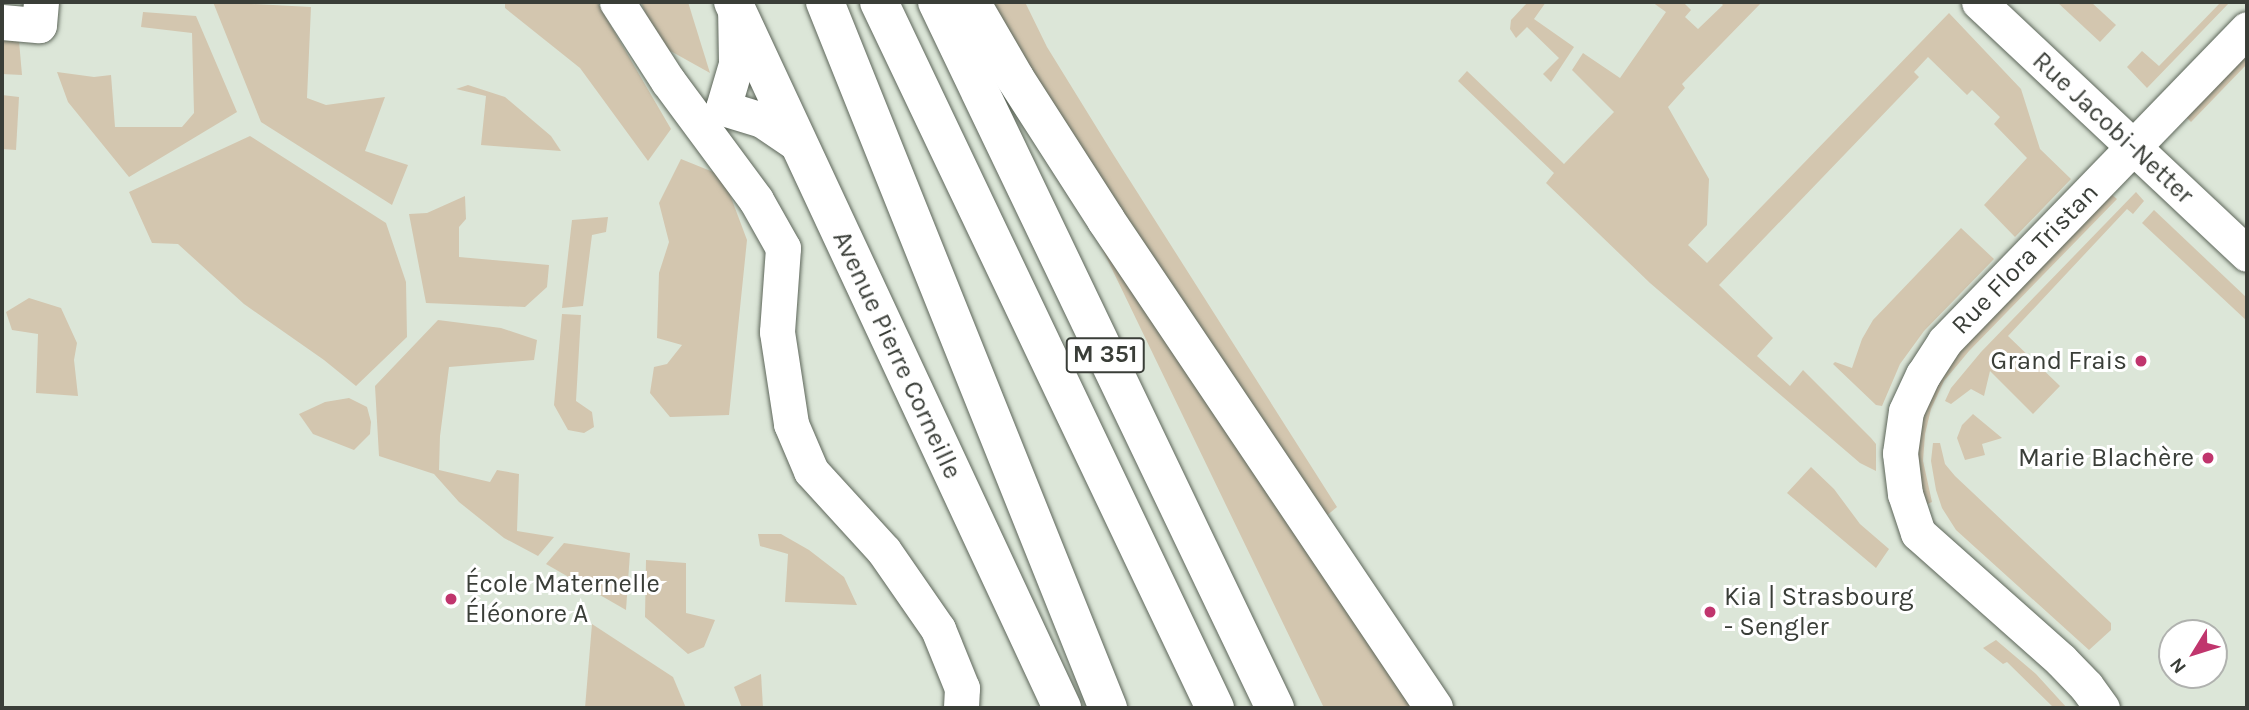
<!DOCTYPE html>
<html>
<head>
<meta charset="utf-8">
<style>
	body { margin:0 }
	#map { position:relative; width:2249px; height:710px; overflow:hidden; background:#dce6d8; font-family:Karla,sans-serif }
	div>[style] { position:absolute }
	.green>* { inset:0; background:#d3c6af }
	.roads { filter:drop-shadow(0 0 2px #5d665a) drop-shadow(0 0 2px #5d665a) }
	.minor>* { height:35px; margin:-17.5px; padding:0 17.5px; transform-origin:17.5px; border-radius:17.5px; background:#fff }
	.tertiary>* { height:38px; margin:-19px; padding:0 19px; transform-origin:19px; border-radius:19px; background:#fff }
	.trunk>* { height:38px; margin:-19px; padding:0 19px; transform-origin:19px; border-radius:19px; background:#fff }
	.dots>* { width:19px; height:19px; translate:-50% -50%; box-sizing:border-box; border:4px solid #fff; border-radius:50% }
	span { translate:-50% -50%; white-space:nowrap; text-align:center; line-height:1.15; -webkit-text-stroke:6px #fff; paint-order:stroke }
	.shield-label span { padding:2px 5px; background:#fff; border:2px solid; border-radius:5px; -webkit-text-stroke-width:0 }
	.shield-label { font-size:24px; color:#3a3e38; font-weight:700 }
	.street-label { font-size:26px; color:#3a3e38 }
	.poi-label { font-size:26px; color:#3a3e38 }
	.right { translate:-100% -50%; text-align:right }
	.left { translate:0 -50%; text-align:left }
	.frame { position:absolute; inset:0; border:4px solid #3a3e38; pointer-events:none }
	.north { position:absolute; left:2158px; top:619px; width:70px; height:70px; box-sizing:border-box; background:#fff; border:2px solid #b0b2af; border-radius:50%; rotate:232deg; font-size:19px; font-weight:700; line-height:28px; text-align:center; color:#3a3e38 }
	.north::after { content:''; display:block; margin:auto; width:24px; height:32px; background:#c0356d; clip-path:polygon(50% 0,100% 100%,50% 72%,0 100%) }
</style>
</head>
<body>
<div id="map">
	<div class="green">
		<div style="clip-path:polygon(213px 2px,311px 7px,307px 98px,326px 105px,385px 97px,365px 151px,408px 165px,392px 205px,261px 122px)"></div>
		<div style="clip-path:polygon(505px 2px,597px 2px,671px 129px,648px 161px,580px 68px,505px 8px)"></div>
		<div style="clip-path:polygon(641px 2px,688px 2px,710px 73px,658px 44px)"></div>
		<div style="clip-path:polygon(983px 2px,1025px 2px,1047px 47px,1113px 154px,1337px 507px,1302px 536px,1416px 708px,1324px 708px)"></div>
		<div style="clip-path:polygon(1528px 2px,1546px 2px,1534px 19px,1574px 47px,1551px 82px,1543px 74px,1559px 58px,1527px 27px,1516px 38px,1510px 29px,1511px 20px)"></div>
		<div style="clip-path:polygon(1652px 2px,1683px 2px,1691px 10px,1685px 17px,1698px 29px,1723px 5px,1720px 2px,1762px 2px,1682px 84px,1685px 88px,1668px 107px,1709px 179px,1707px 225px,1688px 245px,1707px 263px,1949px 13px,2021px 89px,2040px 149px,2071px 179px,2015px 237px,1984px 205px,2027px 158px,1994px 124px,2000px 117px,1972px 90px,1967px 95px,1928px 57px,1914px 72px,1919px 77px,1719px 285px,1773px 338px,1757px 356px,1790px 386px,1803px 370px,1871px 438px,1876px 444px,1876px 471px,1860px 463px,1650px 283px,1546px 183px,1554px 173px,1458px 81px,1467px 71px,1564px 164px,1614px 112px,1572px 70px,1583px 53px,1620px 78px,1666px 12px)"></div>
		<div style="clip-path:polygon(2057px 2px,2091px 2px,2116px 25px,2100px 42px)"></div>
		<div style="clip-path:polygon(2221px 2px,2230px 2px,2147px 88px,2127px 67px,2142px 51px,2159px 66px)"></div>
		<div style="clip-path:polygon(143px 12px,196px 16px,237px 112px,129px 177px,68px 102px,57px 72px,94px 77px,111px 75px,115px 127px,182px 127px,194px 113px,192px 33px,141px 27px)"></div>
		<div style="clip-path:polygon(2px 40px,19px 41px,22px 75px,2px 74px)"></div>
		<div style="clip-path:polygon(2247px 51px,2247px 64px,2191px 122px,2185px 116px)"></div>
		<div style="clip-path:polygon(468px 85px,505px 97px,551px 136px,561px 151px,481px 145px,486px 96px,456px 89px)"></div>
		<div style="clip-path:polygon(2px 95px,19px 97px,16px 150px,2px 149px)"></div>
		<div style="clip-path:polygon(250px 136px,386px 223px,406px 282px,407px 337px,356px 386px,324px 360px,244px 304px,178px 244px,152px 243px,129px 192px)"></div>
		<div style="clip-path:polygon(681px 159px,723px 176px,747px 240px,729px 415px,670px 417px,650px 393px,654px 367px,667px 364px,682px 345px,657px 338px,659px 273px,669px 242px,659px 203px)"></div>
		<div style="clip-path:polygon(2136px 192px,2144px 201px,2133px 214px,2127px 209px,2008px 336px,2060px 386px,2033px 414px,1990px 371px,1984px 396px,1971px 389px,1951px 404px,1945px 401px,1951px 388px,1981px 352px)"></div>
		<div style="clip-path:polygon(2110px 193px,2117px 199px,1969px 351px,1944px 381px,1931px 409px,1925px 434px,1923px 461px,1932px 502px,1925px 505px,1920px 491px,1915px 438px,1927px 396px,1959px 350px)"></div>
		<div style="clip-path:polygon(465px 196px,466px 219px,459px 227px,459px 257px,549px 265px,547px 287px,525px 307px,426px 303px,409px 214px,427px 213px)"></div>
		<div style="clip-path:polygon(2154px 210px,2247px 298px,2247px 321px,2142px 223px)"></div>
		<div style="clip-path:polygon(608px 217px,606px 232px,592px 235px,583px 306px,562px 308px,572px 220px)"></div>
		<div style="clip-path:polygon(1961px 228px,1994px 259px,1924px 331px,1900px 364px,1882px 406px,1876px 405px,1833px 364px,1835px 362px,1852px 368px,1862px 339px,1873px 320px)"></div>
		<div style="clip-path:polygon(29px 298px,61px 308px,77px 343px,74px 360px,78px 396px,36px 393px,38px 334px,12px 330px,6px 312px)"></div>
		<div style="clip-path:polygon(562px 314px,581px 315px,576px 401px,592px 412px,594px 427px,584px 433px,568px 430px,554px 405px)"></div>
		<div style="clip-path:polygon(438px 320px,501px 328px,537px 340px,534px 360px,449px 367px,440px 436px,439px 470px,490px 482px,497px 470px,519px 474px,517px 531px,554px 537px,538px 556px,504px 538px,459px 502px,434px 474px,379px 456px,375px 386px)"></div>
		<div style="clip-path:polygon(349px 398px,367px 407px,371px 422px,370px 434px,354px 450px,313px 434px,299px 414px,325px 402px)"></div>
		<div style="clip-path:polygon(1973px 414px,2002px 438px,1982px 444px,1985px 455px,1965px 460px,1957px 438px,1962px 425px)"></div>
		<div style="clip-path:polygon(1933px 443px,1940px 443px,1945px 464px,1955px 476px,2111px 623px,2111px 630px,2089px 650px,1956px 530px,1942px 508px,1936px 490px,1931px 461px)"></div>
		<div style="clip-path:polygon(1811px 467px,1834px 489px,1860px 524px,1889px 549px,1876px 568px,1787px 493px)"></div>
		<div style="clip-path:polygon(758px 534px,781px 534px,809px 550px,844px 577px,857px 605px,785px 602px,788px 554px,760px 546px)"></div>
		<div style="clip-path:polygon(564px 543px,630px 553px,626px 610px,546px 564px)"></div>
		<div style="clip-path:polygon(646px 560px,686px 563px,686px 613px,715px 620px,704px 647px,688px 654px,645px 617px)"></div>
		<div style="clip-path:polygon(592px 624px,673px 677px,686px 708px,585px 708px)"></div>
		<div style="clip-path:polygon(1996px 640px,2036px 674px,2067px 708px,2054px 708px,2007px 662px,2003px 664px,1983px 648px)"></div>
		<div style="clip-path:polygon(761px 674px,763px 708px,742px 708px,734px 687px)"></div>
	</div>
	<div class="roads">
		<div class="minor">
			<div style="left:617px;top:2px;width:94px;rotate:57.2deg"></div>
			<div style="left:668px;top:81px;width:148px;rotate:53.5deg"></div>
			<div style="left:756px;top:200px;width:55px;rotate:60.6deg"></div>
			<div style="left:783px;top:248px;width:84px;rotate:94.1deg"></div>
			<div style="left:777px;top:332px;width:93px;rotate:81.3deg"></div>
			<div style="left:791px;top:424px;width:51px;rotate:66.9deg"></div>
			<div style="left:811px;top:471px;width:108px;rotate:47.6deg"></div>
			<div style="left:884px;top:551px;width:95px;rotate:55.3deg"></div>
			<div style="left:938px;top:629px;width:64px;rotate:67.9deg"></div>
			<div style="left:962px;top:688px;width:20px;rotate:93deg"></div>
			<div style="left:1979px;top:2px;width:368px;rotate:43.2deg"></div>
			<div style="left:735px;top:5px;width:59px;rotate:89deg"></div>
			<div style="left:736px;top:64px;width:46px;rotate:106.5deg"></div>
			<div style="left:723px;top:108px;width:41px;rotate:17.1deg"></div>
			<div style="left:762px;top:120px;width:45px;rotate:34deg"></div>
			<div style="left:2px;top:22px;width:37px;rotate:5deg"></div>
			<div style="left:39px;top:25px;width:23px;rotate:-85deg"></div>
			<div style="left:2102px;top:708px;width:27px;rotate:-126deg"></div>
			<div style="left:2086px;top:686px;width:36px;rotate:-134deg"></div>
			<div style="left:2061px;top:660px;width:191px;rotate:-138.4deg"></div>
			<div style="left:1918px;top:533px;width:41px;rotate:-108.4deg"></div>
			<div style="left:1905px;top:494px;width:41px;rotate:-97deg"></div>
			<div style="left:1900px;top:453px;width:42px;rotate:-81.9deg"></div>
			<div style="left:1906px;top:411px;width:40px;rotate:-65deg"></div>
			<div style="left:1923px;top:375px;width:40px;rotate:-57.1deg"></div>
			<div style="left:1945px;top:341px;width:434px;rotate:-45.9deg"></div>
		</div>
		<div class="tertiary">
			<div style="left:733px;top:2px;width:779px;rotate:65.01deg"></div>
		</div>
		<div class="trunk">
			<div style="left:825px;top:2px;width:761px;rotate:68.16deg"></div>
			<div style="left:879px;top:2px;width:782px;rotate:64.55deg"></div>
			<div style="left:937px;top:2px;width:783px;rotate:64.42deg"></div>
			<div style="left:971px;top:2px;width:88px;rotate:59.9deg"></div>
			<div style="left:1015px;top:78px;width:169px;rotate:57.3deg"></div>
			<div style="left:1106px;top:220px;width:588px;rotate:56.09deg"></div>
		</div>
	</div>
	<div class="dots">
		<div style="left:2141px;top:361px;background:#c0356d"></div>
		<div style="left:2208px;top:458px;background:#c0356d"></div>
		<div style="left:451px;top:599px;background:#c0356d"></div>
		<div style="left:1710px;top:612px;background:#c0356d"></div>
	</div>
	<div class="shield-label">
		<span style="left:1105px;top:355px">M 351</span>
	</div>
	<div class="street-label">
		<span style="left:2113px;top:128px;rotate:43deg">Rue Jacobi-Netter</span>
		<span style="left:2025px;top:259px;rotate:-46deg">Rue Flora Tristan</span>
		<span style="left:897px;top:355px;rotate:65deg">Avenue Pierre Corneille</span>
	</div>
	<div class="poi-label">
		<span class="right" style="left:2127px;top:361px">Grand Frais</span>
		<span class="right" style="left:2194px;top:458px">Marie Blachère</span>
		<span class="left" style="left:465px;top:599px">École Maternelle<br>Éléonore A</span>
		<span class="left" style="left:1724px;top:612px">Kia | Strasbourg<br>- Sengler</span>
	</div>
	<div class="frame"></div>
	<div class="north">N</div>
</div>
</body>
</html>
